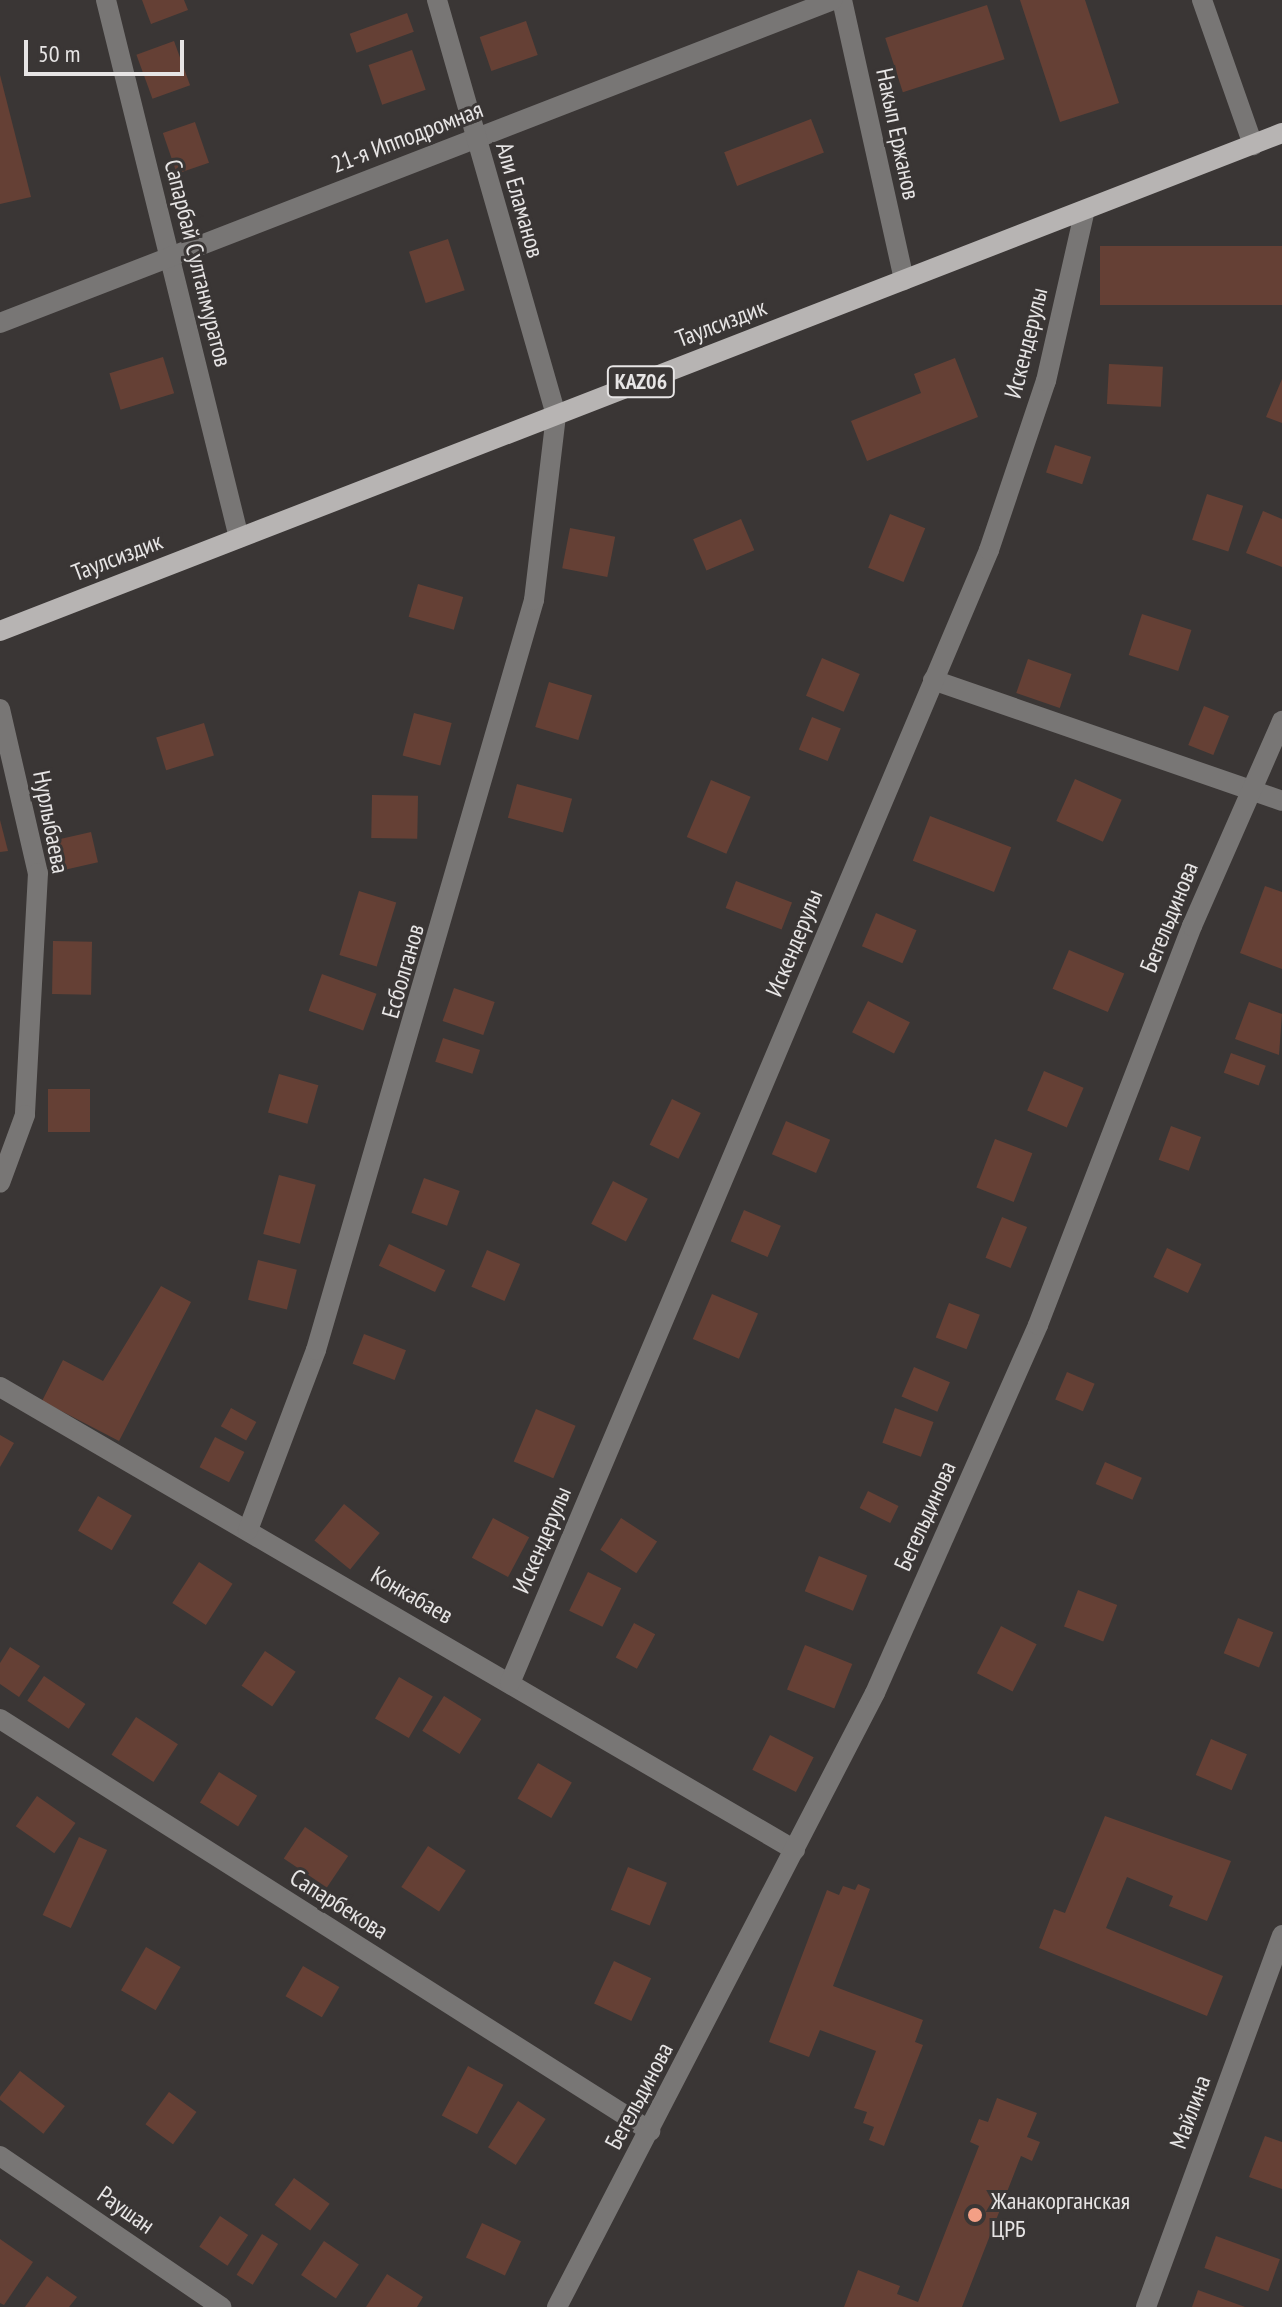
<!DOCTYPE html>
<html>
<head>
<meta charset="utf-8">
<style>
	body { margin:0 }
	#map { position:relative; width:1282px; height:2307px; overflow:hidden; background:#3a3635; font-family:"PT Sans Narrow",sans-serif }
	div>[style] { position:absolute }
	.building>* { inset:0; background:#654035; transform-origin:0 0 }
	.minor>* { height:20px; margin:-10px; padding:0 10px; transform-origin:10px; border-radius:10px; background:#787675 }
	.major>* { height:20px; margin:-10px; padding:0 10px; transform-origin:10px; border-radius:10px; background:#b7b4b3 }
	.dots>* { width:22px; height:22px; translate:-50% -50%; box-sizing:border-box; border:4px solid #3a3635; border-radius:50% }
	span { translate:-50% -50%; white-space:nowrap; text-align:center; line-height:1.15; -webkit-text-stroke:6px #3a3635; paint-order:stroke }
	.shield-label span { padding:2px 6px; background:#3a3635; border:2px solid; border-radius:6px; -webkit-text-stroke-width:0 }
	.shield-label { font-size:22px; color:#e7e5e5; font-weight:700 }
	.street-label { font-size:24px; color:#e7e5e5 }
	.poi-label { font-size:24px; color:#e7e5e5 }
	.left { translate:0 -50%; text-align:left }
	.scale { position:absolute; left:24px; top:40px; width:160px; height:36px; box-sizing:border-box; border:4px solid #e7e5e5; border-top:0; padding-left:10px; font-size:24px; line-height:28px; white-space:nowrap; color:#e7e5e5; -webkit-text-stroke:6px #3a3635; paint-order:stroke }
</style>
</head>
<body>
<div id="map">
	<div class="building">
		<div style="clip-path:polygon(142px 0,184px 0,188px 10px,151px 24px)"></div>
		<div style="clip-path:polygon(1020px 0,1085px 0,1119px 103px,1060px 122px)"></div>
		<div style="left:987px;top:5px;width:57px;height:107px;rotate:72deg"></div>
		<div style="left:407px;top:13px;width:20px;height:61px;rotate:70deg"></div>
		<div style="left:526px;top:21px;width:36px;height:49px;rotate:71deg"></div>
		<div style="left:174px;top:41px;width:47px;height:40px;rotate:70deg"></div>
		<div style="left:412px;top:50px;width:42px;height:46px;rotate:71deg"></div>
		<div style="clip-path:polygon(0 75px,31px 197px,0 204px)"></div>
		<div style="left:811px;top:119px;width:36px;height:93px;rotate:69deg"></div>
		<div style="left:195px;top:122px;width:43px;height:34px;rotate:71deg"></div>
		<div style="left:448px;top:239px;width:54px;height:41px;rotate:72deg"></div>
		<div style="left:1282px;top:246px;width:59px;height:182px;rotate:90deg"></div>
		<div style="left:163px;top:357px;width:38px;height:56px;rotate:73deg"></div>
		<div style="clip-path:polygon(955px 358px,978px 417px,867px 461px,851px 421px,921px 393px,914px 374px)"></div>
		<div style="left:1109px;top:364px;width:54px;height:40px;rotate:3deg"></div>
		<div style="clip-path:polygon(1282px 379px,1282px 423px,1266px 417px)"></div>
		<div style="left:1055px;top:445px;width:38px;height:29px;rotate:18deg"></div>
		<div style="left:1207px;top:494px;width:38px;height:48px;rotate:18deg"></div>
		<div style="clip-path:polygon(1263px 511px,1282px 519px,1282px 567px,1246px 553px)"></div>
		<div style="left:890px;top:514px;width:38px;height:58px;rotate:22deg"></div>
		<div style="left:741px;top:519px;width:34px;height:52px;rotate:67deg"></div>
		<div style="left:570px;top:528px;width:46px;height:41px;rotate:11deg"></div>
		<div style="left:418px;top:584px;width:47px;height:34px;rotate:16deg"></div>
		<div style="left:1142px;top:614px;width:52px;height:43px;rotate:18deg"></div>
		<div style="left:822px;top:658px;width:41px;height:41px;rotate:23deg"></div>
		<div style="left:1028px;top:659px;width:46px;height:36px;rotate:19deg"></div>
		<div style="left:549px;top:682px;width:45px;height:47px;rotate:17deg"></div>
		<div style="left:1204px;top:706px;width:27px;height:42px;rotate:22deg"></div>
		<div style="left:414px;top:713px;width:39px;height:44px;rotate:15deg"></div>
		<div style="left:812px;top:717px;width:31px;height:35px;rotate:22deg"></div>
		<div style="left:204px;top:723px;width:34px;height:50px;rotate:73deg"></div>
		<div style="left:1075px;top:779px;width:51px;height:46px;rotate:24deg"></div>
		<div style="left:711px;top:780px;width:43px;height:62px;rotate:23deg"></div>
		<div style="left:517px;top:784px;width:57px;height:35px;rotate:15deg"></div>
		<div style="left:372px;top:795px;width:46px;height:43px;rotate:1deg"></div>
		<div style="left:930px;top:816px;width:87px;height:48px;rotate:21deg"></div>
		<div style="clip-path:polygon(0 820px,8px 851px,0 852px)"></div>
		<div style="left:91px;top:832px;width:31px;height:36px;rotate:77deg"></div>
		<div style="left:736px;top:881px;width:60px;height:29px;rotate:21deg"></div>
		<div style="clip-path:polygon(1265px 886px,1282px 892px,1282px 969px,1240px 953px)"></div>
		<div style="left:359px;top:891px;width:39px;height:67px;rotate:17deg"></div>
		<div style="left:876px;top:913px;width:44px;height:36px;rotate:23deg"></div>
		<div style="left:53px;top:941px;width:39px;height:53px;rotate:1deg"></div>
		<div style="left:1069px;top:950px;width:60px;height:42px;rotate:23deg"></div>
		<div style="left:322px;top:974px;width:58px;height:39px;rotate:20deg"></div>
		<div style="left:454px;top:988px;width:43px;height:35px;rotate:19deg"></div>
		<div style="left:868px;top:1001px;width:47px;height:35px;rotate:27deg"></div>
		<div style="clip-path:polygon(1249px 1002px,1282px 1014px,1279px 1055px,1235px 1039px)"></div>
		<div style="left:443px;top:1038px;width:39px;height:25px;rotate:18deg"></div>
		<div style="left:1231px;top:1053px;width:37px;height:21px;rotate:20deg"></div>
		<div style="left:1044px;top:1071px;width:43px;height:43px;rotate:23deg"></div>
		<div style="left:279px;top:1074px;width:41px;height:40px;rotate:16deg"></div>
		<div style="left:90px;top:1089px;width:43px;height:42px;rotate:90deg"></div>
		<div style="left:672px;top:1099px;width:32px;height:51px;rotate:26deg"></div>
		<div style="left:786px;top:1121px;width:48px;height:36px;rotate:23deg"></div>
		<div style="left:1171px;top:1126px;width:32px;height:36px;rotate:20deg"></div>
		<div style="left:995px;top:1139px;width:40px;height:52px;rotate:21deg"></div>
		<div style="left:279px;top:1175px;width:38px;height:61px;rotate:15deg"></div>
		<div style="left:424px;top:1178px;width:38px;height:37px;rotate:20deg"></div>
		<div style="left:613px;top:1181px;width:39px;height:48px;rotate:27deg"></div>
		<div style="left:744px;top:1210px;width:40px;height:34px;rotate:23deg"></div>
		<div style="left:1002px;top:1217px;width:27px;height:44px;rotate:22deg"></div>
		<div style="left:389px;top:1244px;width:62px;height:24px;rotate:25deg"></div>
		<div style="left:1167px;top:1248px;width:38px;height:32px;rotate:25deg"></div>
		<div style="left:487px;top:1250px;width:36px;height:40px;rotate:23deg"></div>
		<div style="left:258px;top:1260px;width:40px;height:41px;rotate:14deg"></div>
		<div style="clip-path:polygon(161px 1286px,191px 1302px,119px 1441px,42px 1401px,63px 1360px,103px 1381px)"></div>
		<div style="left:712px;top:1294px;width:50px;height:49px;rotate:23deg"></div>
		<div style="left:949px;top:1303px;width:33px;height:37px;rotate:21deg"></div>
		<div style="left:364px;top:1334px;width:45px;height:32px;rotate:21deg"></div>
		<div style="left:914px;top:1367px;width:39px;height:32px;rotate:23deg"></div>
		<div style="left:1067px;top:1372px;width:30px;height:30px;rotate:23deg"></div>
		<div style="left:231px;top:1408px;width:29px;height:21px;rotate:29deg"></div>
		<div style="left:895px;top:1408px;width:41px;height:37px;rotate:20deg"></div>
		<div style="left:536px;top:1409px;width:43px;height:57px;rotate:23deg"></div>
		<div style="clip-path:polygon(0 1435px,14px 1443px,0 1467px)"></div>
		<div style="left:215px;top:1437px;width:33px;height:34px;rotate:27deg"></div>
		<div style="left:1105px;top:1462px;width:40px;height:24px;rotate:23deg"></div>
		<div style="left:868px;top:1491px;width:34px;height:19px;rotate:26deg"></div>
		<div style="left:98px;top:1496px;width:39px;height:40px;rotate:30deg"></div>
		<div style="left:344px;top:1504px;width:46px;height:47px;rotate:39deg"></div>
		<div style="left:493px;top:1518px;width:41px;height:45px;rotate:28deg"></div>
		<div style="left:621px;top:1518px;width:43px;height:38px;rotate:33deg"></div>
		<div style="left:819px;top:1556px;width:52px;height:38px;rotate:22deg"></div>
		<div style="left:199px;top:1562px;width:40px;height:49px;rotate:33deg"></div>
		<div style="left:588px;top:1572px;width:37px;height:43px;rotate:26deg"></div>
		<div style="left:1078px;top:1590px;width:42px;height:39px;rotate:21deg"></div>
		<div style="left:1238px;top:1618px;width:38px;height:38px;rotate:22deg"></div>
		<div style="left:634px;top:1623px;width:24px;height:39px;rotate:28deg"></div>
		<div style="left:1001px;top:1626px;width:40px;height:53px;rotate:27deg"></div>
		<div style="left:805px;top:1645px;width:51px;height:48px;rotate:22deg"></div>
		<div style="clip-path:polygon(10px 1647px,40px 1666px,19px 1697px,0 1684px,0 1663px)"></div>
		<div style="left:265px;top:1651px;width:37px;height:42px;rotate:34deg"></div>
		<div style="left:44px;top:1676px;width:50px;height:30px;rotate:34deg"></div>
		<div style="left:399px;top:1677px;width:39px;height:48px;rotate:30deg"></div>
		<div style="left:444px;top:1696px;width:44px;height:41px;rotate:32deg"></div>
		<div style="left:136px;top:1717px;width:50px;height:45px;rotate:33deg"></div>
		<div style="left:770px;top:1735px;width:49px;height:39px;rotate:27deg"></div>
		<div style="left:1211px;top:1739px;width:39px;height:39px;rotate:23deg"></div>
		<div style="left:538px;top:1763px;width:39px;height:41px;rotate:30deg"></div>
		<div style="left:219px;top:1772px;width:45px;height:36px;rotate:32deg"></div>
		<div style="left:37px;top:1796px;width:47px;height:37px;rotate:35deg"></div>
		<div style="clip-path:polygon(1105px 1816px,1231px 1861px,1207px 1921px,1169px 1906px,1173px 1896px,1127px 1877px,1106px 1928px,1223px 1976px,1207px 2016px,1039px 1948px,1054px 1909px,1065px 1913px)"></div>
		<div style="left:305px;top:1827px;width:52px;height:38px;rotate:34deg"></div>
		<div style="left:79px;top:1837px;width:31px;height:86px;rotate:25deg"></div>
		<div style="left:428px;top:1846px;width:45px;height:49px;rotate:33deg"></div>
		<div style="left:628px;top:1867px;width:42px;height:46px;rotate:22deg"></div>
		<div style="clip-path:polygon(858px 1884px,870px 1889px,833px 1986px,923px 2020px,915px 2042px,923px 2045px,884px 2146px,869px 2140px,874px 2127px,863px 2123px,867px 2112px,854px 2108px,876px 2051px,820px 2030px,809px 2057px,769px 2042px,827px 1890px,839px 1895px,843px 1886px,855px 1890px)"></div>
		<div style="left:146px;top:1947px;width:40px;height:50px;rotate:30deg"></div>
		<div style="left:614px;top:1961px;width:41px;height:47px;rotate:25deg"></div>
		<div style="left:303px;top:1966px;width:42px;height:35px;rotate:30deg"></div>
		<div style="left:468px;top:2066px;width:40px;height:56px;rotate:28deg"></div>
		<div style="left:20px;top:2071px;width:57px;height:35px;rotate:38deg"></div>
		<div style="left:169px;top:2092px;width:34px;height:40px;rotate:36deg"></div>
		<div style="clip-path:polygon(997px 2098px,1037px 2113px,1027px 2137px,1040px 2142px,1032px 2161px,1021px 2156px,962px 2307px,844px 2307px,858px 2270px,900px 2286px,897px 2294px,918px 2302px,979px 2146px,970px 2142px,979px 2119px,988px 2122px)"></div>
		<div style="left:518px;top:2101px;width:33px;height:55px;rotate:33deg"></div>
		<div style="clip-path:polygon(1265px 2136px,1282px 2142px,1282px 2189px,1249px 2177px)"></div>
		<div style="left:294px;top:2178px;width:44px;height:33px;rotate:36deg"></div>
		<div style="left:220px;top:2216px;width:34px;height:37px;rotate:34deg"></div>
		<div style="left:482px;top:2223px;width:43px;height:38px;rotate:25deg"></div>
		<div style="left:262px;top:2234px;width:19px;height:48px;rotate:32deg"></div>
		<div style="left:1216px;top:2236px;width:68px;height:34px;rotate:20deg"></div>
		<div style="clip-path:polygon(0 2239px,33px 2262px,4px 2305px,0 2303px)"></div>
		<div style="left:324px;top:2241px;width:42px;height:41px;rotate:34deg"></div>
		<div style="clip-path:polygon(387px 2274px,423px 2297px,417px 2307px,366px 2307px)"></div>
		<div style="clip-path:polygon(47px 2276px,77px 2297px,69px 2307px,25px 2307px)"></div>
		<div style="clip-path:polygon(1198px 2290px,1245px 2307px,1192px 2307px)"></div>
	</div>
	<div class="minor">
		<div style="left:106px;top:0;width:554px;rotate:76.11deg"></div>
		<div style="left:842px;top:0;width:287px;rotate:77.5deg"></div>
		<div style="left:1202px;top:0;width:154px;rotate:70.6deg"></div>
		<div style="left:0;top:323px;width:893px;rotate:-21.19deg"></div>
		<div style="left:933px;top:680px;width:369px;rotate:19.1deg"></div>
		<div style="left:0;top:709px;width:168px;rotate:77deg"></div>
		<div style="left:38px;top:873px;width:242px;rotate:93.1deg"></div>
		<div style="left:25px;top:1115px;width:72px;rotate:110.2deg"></div>
		<div style="left:0;top:1387px;width:920px;rotate:30.22deg"></div>
		<div style="left:248px;top:1530px;width:192px;rotate:-69.3deg"></div>
		<div style="left:316px;top:1350px;width:781px;rotate:-73.79deg"></div>
		<div style="left:534px;top:600px;width:186px;rotate:-83.2deg"></div>
		<div style="left:556px;top:415px;width:432px;rotate:-106deg"></div>
		<div style="left:510px;top:1683px;width:1230px;rotate:-67.08deg"></div>
		<div style="left:989px;top:550px;width:178px;rotate:-71.4deg"></div>
		<div style="left:1046px;top:381px;width:175px;rotate:-77.2deg"></div>
		<div style="left:0;top:1719px;width:770px;rotate:32.37deg"></div>
		<div style="left:0;top:2156px;width:268px;rotate:34.3deg"></div>
		<div style="left:557px;top:2307px;width:691px;rotate:-62.62deg"></div>
		<div style="left:875px;top:1693px;width:402px;rotate:-66.1deg"></div>
		<div style="left:1038px;top:1325px;width:428px;rotate:-68.9deg"></div>
		<div style="left:1192px;top:926px;width:224px;rotate:-66.3deg"></div>
		<div style="left:1146px;top:2307px;width:396px;rotate:-69.9deg"></div>
	</div>
	<div class="major">
		<div style="left:0;top:631px;width:1375px;rotate:-21.23deg"></div>
	</div>
	<div class="dots">
		<div style="left:975px;top:2215px;background:#f39f85"></div>
	</div>
	<div class="shield-label">
		<span style="left:641px;top:382px">KAZ06</span>
	</div>
	<div class="street-label">
		<span style="left:898px;top:134px;rotate:78deg">Накып Ержанов</span>
		<span style="left:407px;top:137px;rotate:-21deg">21-я Ипподромная</span>
		<span style="left:520px;top:200px;rotate:74deg">Али Еламанов</span>
		<span style="left:198px;top:263px;rotate:76deg">Сапарбай Султанмуратов</span>
		<span style="left:721px;top:323px;rotate:-21deg">Таулсиздик</span>
		<span style="left:1026px;top:343px;rotate:-76deg">Искендерулы</span>
		<span style="left:117px;top:557px;rotate:-21deg">Таулсиздик</span>
		<span style="left:51px;top:822px;rotate:79deg">Нурлыбаева</span>
		<span style="left:1169px;top:917px;rotate:-68deg">Бегельдинова</span>
		<span style="left:794px;top:943px;rotate:-68deg">Искендерулы</span>
		<span style="left:403px;top:971px;rotate:-74deg">Есболганов</span>
		<span style="left:925px;top:1516px;rotate:-66deg">Бегельдинова</span>
		<span style="left:542px;top:1540px;rotate:-67deg">Искендерулы</span>
		<span style="left:412px;top:1595px;rotate:30deg">Конкабаев</span>
		<span style="left:339px;top:1904px;rotate:32deg">Сапарбекова</span>
		<span style="left:639px;top:2096px;rotate:-62deg">Бегельдинова</span>
		<span style="left:1190px;top:2112px;rotate:-70deg">Майлина</span>
		<span style="left:126px;top:2210px;rotate:35deg">Раушан</span>
	</div>
	<div class="poi-label">
		<span class="left" style="left:991px;top:2215px">Жанакорганская<br>ЦРБ</span>
	</div>
	<div class="scale">50 m</div>
</div>
</body>
</html>
